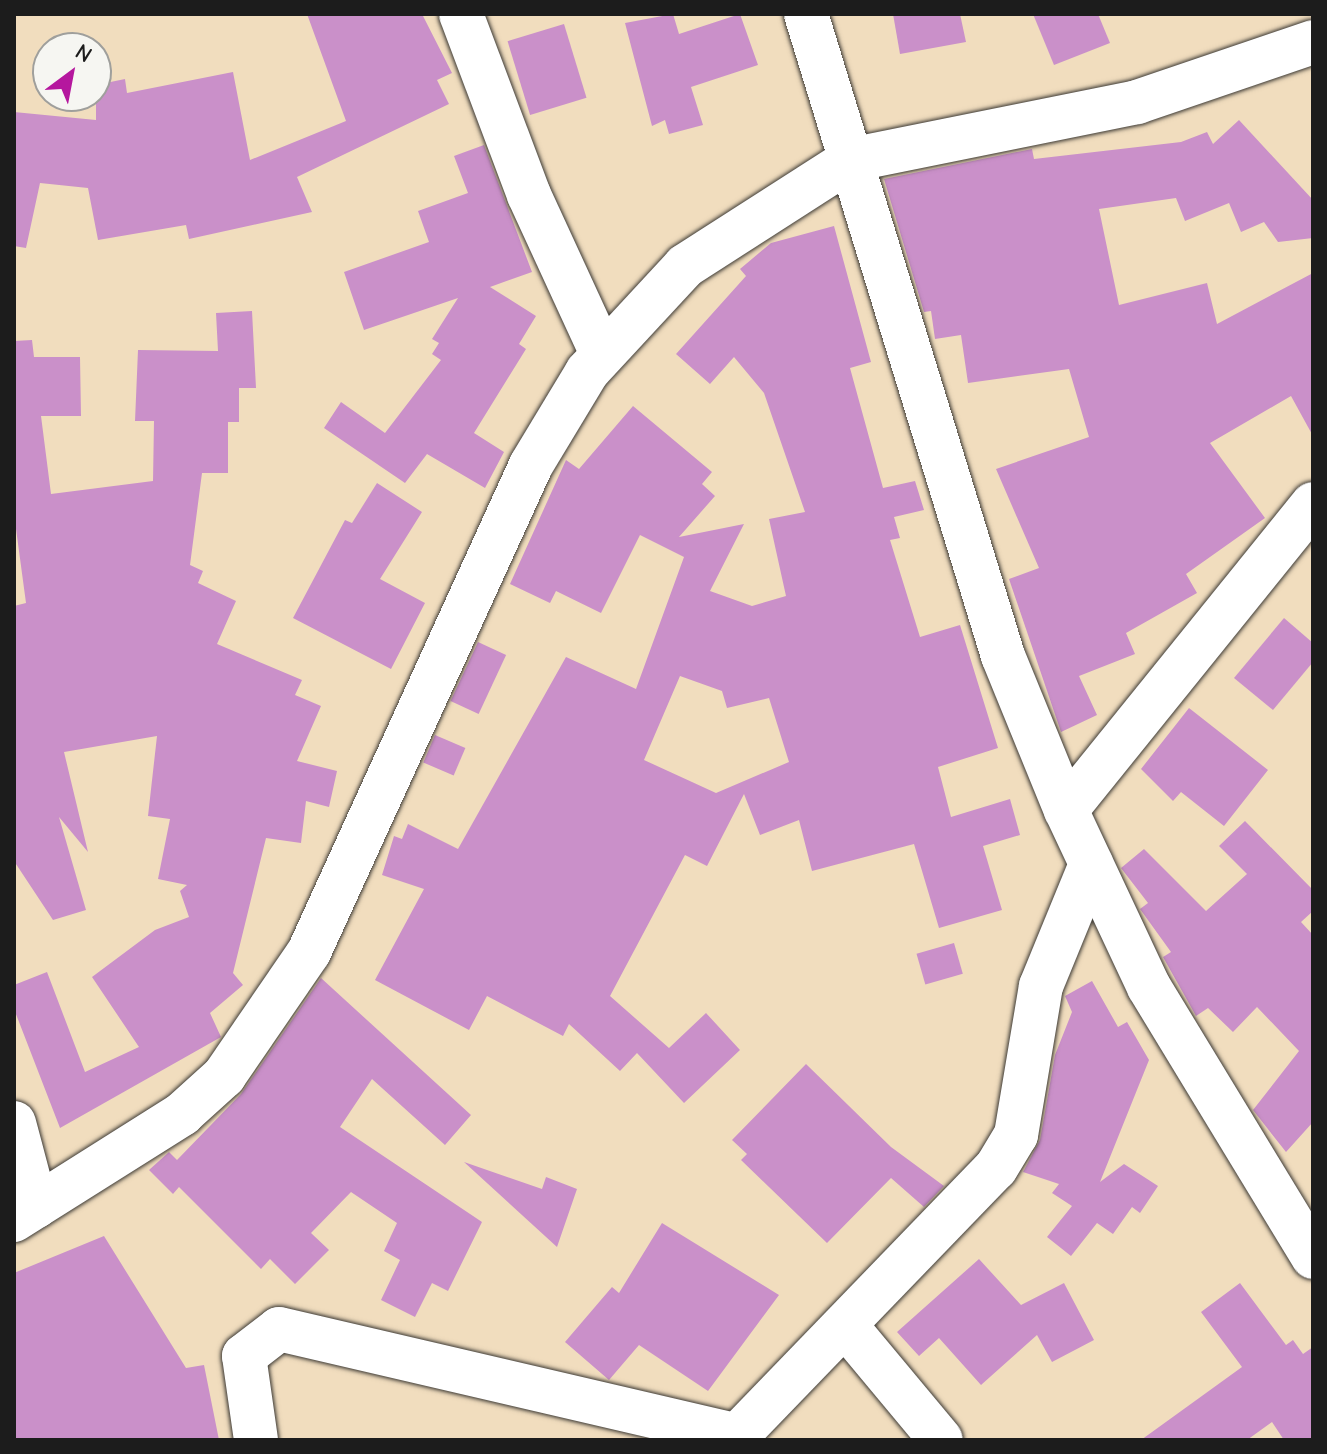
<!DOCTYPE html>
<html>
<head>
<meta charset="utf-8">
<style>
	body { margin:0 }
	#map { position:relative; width:1327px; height:1454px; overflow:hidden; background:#f1ddbe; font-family:"Comic Neue",sans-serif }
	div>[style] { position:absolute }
	.building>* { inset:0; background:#ca90c9; transform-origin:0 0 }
	.roads { filter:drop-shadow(0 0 2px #3c3934) drop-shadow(0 0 2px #3c3934) }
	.minor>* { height:44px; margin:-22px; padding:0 22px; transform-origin:22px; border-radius:22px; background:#fff }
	span { translate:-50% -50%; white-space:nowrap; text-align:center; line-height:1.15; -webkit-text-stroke:6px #f6f6f2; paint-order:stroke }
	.frame { position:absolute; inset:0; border:16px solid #1c1c1c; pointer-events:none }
	.north { position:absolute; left:32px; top:32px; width:80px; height:80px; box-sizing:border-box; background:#f6f6f2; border:2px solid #9f9f9c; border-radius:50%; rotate:32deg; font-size:22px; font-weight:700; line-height:32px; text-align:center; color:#1c1c1c }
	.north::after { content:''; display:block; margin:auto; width:28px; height:36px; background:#b5179e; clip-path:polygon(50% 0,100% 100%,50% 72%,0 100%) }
</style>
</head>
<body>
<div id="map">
	<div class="building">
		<div style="clip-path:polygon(307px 14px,422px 14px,452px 73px,437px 80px,449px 104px,297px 177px,312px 212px,189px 239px,186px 225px,98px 240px,88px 188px,40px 183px,26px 248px,14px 246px,14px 112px,96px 120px,96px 85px,125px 79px,127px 93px,233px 72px,250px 160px,346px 121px)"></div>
		<div style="clip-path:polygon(673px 14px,679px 34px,740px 14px,758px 65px,691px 87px,703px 125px,669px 134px,665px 120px,652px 126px,625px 23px)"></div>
		<div style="clip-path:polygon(893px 14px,960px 14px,966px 42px,900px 54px)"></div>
		<div style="clip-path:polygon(1033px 14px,1098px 14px,1110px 43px,1054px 65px)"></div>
		<div style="left:564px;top:24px;width:77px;height:59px;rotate:73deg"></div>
		<div style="clip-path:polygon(1239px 120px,1313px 200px,1313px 238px,1278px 242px,1264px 222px,1241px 232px,1229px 203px,1185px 221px,1176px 198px,1099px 209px,1119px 305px,1207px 283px,1217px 324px,1313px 273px,1313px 436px,1291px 396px,1210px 443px,1265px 518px,1186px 574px,1197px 593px,1126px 633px,1135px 654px,1079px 676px,1097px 715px,1061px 732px,1009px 579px,1039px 568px,996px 469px,1089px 437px,1069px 369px,968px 383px,961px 335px,935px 339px,931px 311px,924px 312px,884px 179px,1032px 149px,1034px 159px,1181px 142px,1207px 132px,1213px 144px)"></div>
		<div style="clip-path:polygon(484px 145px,532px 272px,490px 287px,536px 316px,519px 344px,526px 349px,474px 433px,504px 452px,485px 488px,427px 454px,405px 483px,324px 428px,341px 402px,385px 433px,441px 360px,432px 354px,439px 343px,432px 339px,458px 298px,364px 330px,344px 272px,429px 242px,418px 211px,468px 193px,454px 156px)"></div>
		<div style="clip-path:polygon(evenodd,834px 226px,871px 362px,850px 368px,883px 488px,915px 481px,924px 510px,894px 517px,900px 538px,890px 540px,920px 637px,960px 625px,998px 748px,938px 767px,951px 817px,1010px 799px,1020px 835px,983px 846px,1002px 910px,939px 928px,914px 844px,812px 871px,799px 820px,760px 835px,744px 794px,707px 866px,685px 855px,610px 996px,669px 1048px,706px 1013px,740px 1050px,684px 1103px,637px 1053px,620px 1071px,569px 1024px,563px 1036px,487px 996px,469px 1030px,375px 980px,424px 889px,382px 875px,394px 836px,402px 839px,408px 824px,458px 849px,566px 657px,636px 689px,684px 557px,640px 535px,601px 613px,556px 591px,550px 603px,510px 584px,566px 460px,579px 469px,633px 406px,712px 472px,702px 484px,715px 496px,679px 537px,744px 524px,710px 591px,752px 606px,786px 596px,769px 519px,805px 512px,764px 393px,734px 357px,710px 384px,676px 354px,746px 276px,740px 269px,771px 243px,834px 226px,680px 676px,722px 691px,727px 708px,769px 698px,789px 762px,716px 793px,644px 760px,680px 676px)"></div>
		<div style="clip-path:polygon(252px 311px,256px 388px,239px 388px,239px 422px,228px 422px,228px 473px,202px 473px,190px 565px,203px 571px,198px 583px,236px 601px,217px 644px,302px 680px,295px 695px,321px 706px,297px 761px,337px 771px,329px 807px,306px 801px,301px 843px,266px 838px,233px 973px,243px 985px,210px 1013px,221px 1037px,60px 1128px,14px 1009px,14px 985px,47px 972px,85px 1072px,139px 1047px,92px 977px,155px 930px,189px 917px,180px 891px,187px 885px,158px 879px,170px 819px,148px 816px,157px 736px,64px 752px,88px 852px,59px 817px,86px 910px,53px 920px,14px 861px,14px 606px,26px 603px,14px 514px,14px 341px,32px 340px,34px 357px,80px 357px,81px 416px,41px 416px,51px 494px,153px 481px,154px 421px,135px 421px,138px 350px,218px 351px,216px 313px)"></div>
		<div style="clip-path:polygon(377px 483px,422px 512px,380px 579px,425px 603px,391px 669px,293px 618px,345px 520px,352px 523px)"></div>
		<div style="clip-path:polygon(1284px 618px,1313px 643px,1313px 662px,1273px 710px,1234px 678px)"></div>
		<div style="left:478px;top:642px;width:31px;height:65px;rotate:25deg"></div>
		<div style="clip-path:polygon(1189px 708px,1268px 770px,1224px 826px,1181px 792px,1173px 801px,1141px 769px)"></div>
		<div style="left:435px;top:735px;width:33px;height:30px;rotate:23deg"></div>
		<div style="clip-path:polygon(1245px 821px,1313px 890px,1313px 911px,1301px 922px,1313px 935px,1313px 1122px,1286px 1152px,1253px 1110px,1299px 1051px,1257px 1007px,1233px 1032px,1208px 1008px,1196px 1016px,1163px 957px,1171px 952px,1140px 909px,1148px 903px,1121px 868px,1144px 849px,1206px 911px,1247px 874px,1219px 846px)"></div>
		<div style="left:954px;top:943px;width:32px;height:39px;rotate:74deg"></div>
		<div style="clip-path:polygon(321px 978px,471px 1115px,445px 1145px,372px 1079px,340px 1127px,482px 1222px,448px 1291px,432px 1283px,415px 1317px,381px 1300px,400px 1260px,384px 1251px,397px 1223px,351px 1192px,311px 1233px,329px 1250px,295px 1284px,270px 1259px,261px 1269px,179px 1187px,173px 1194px,149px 1170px,169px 1152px,177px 1160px,241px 1094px)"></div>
		<div style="clip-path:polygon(1092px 981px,1118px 1027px,1127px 1022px,1149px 1060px,1100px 1182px,1124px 1164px,1158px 1186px,1140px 1213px,1132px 1207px,1113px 1234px,1097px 1223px,1071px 1256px,1047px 1237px,1072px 1206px,1052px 1193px,1059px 1184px,1023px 1172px,1040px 1140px,1055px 1055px,1072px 1012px,1065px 996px)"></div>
		<div style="clip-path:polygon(806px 1064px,891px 1147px,944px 1186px,924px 1207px,891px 1178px,827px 1243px,741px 1160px,747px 1154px,732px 1140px)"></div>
		<div style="clip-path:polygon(464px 1162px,542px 1189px,546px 1177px,577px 1189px,557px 1247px)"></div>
		<div style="clip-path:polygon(662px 1223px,779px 1295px,708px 1391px,639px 1345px,609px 1380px,565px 1342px,612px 1287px,619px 1293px)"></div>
		<div style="clip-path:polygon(104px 1236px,186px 1368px,204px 1365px,219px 1440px,14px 1440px,14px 1273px)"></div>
		<div style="clip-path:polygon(979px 1259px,1021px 1305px,1064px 1283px,1094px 1340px,1052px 1362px,1037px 1335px,981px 1385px,939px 1338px,919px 1356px,897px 1332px)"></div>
		<div style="clip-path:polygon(1240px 1283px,1286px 1345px,1293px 1340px,1303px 1354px,1313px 1347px,1313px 1440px,1284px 1440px,1272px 1422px,1247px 1440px,1141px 1440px,1242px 1367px,1201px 1312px)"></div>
	</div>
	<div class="roads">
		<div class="minor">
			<div style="left:461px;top:14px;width:193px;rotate:69.4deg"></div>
			<div style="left:529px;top:195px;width:175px;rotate:65.3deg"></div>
			<div style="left:806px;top:14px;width:672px;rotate:72.94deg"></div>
			<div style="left:1003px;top:656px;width:166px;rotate:67.8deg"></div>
			<div style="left:1066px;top:810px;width:195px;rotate:64.9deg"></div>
			<div style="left:1149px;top:987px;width:316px;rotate:58.7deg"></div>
			<div style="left:1066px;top:810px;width:393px;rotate:-51.1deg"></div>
			<div style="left:14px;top:1123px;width:86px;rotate:75.2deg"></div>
			<div style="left:14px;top:1220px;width:199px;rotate:-32.2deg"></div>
			<div style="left:182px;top:1114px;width:57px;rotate:-42.1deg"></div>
			<div style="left:224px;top:1076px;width:150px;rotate:-55.6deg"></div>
			<div style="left:309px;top:952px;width:535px;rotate:-65.49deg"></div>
			<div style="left:531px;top:465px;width:109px;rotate:-58.9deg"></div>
			<div style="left:587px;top:372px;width:144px;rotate:-47.2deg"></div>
			<div style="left:685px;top:266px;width:196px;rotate:-32.7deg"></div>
			<div style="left:850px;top:160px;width:293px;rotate:-11.4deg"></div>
			<div style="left:1137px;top:102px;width:186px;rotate:-18.8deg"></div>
			<div style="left:846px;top:1326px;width:148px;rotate:50.2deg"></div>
			<div style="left:256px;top:1440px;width:85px;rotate:-98.1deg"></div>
			<div style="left:244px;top:1356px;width:44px;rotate:-37.6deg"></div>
			<div style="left:279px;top:1329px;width:466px;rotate:13.1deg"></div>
			<div style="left:733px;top:1440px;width:378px;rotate:-46deg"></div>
			<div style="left:996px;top:1168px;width:39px;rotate:-59deg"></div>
			<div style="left:1016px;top:1135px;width:151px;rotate:-80.5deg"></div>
			<div style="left:1041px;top:986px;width:132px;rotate:-67.7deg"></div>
		</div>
	</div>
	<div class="frame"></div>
	<div class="north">N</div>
</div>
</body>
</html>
